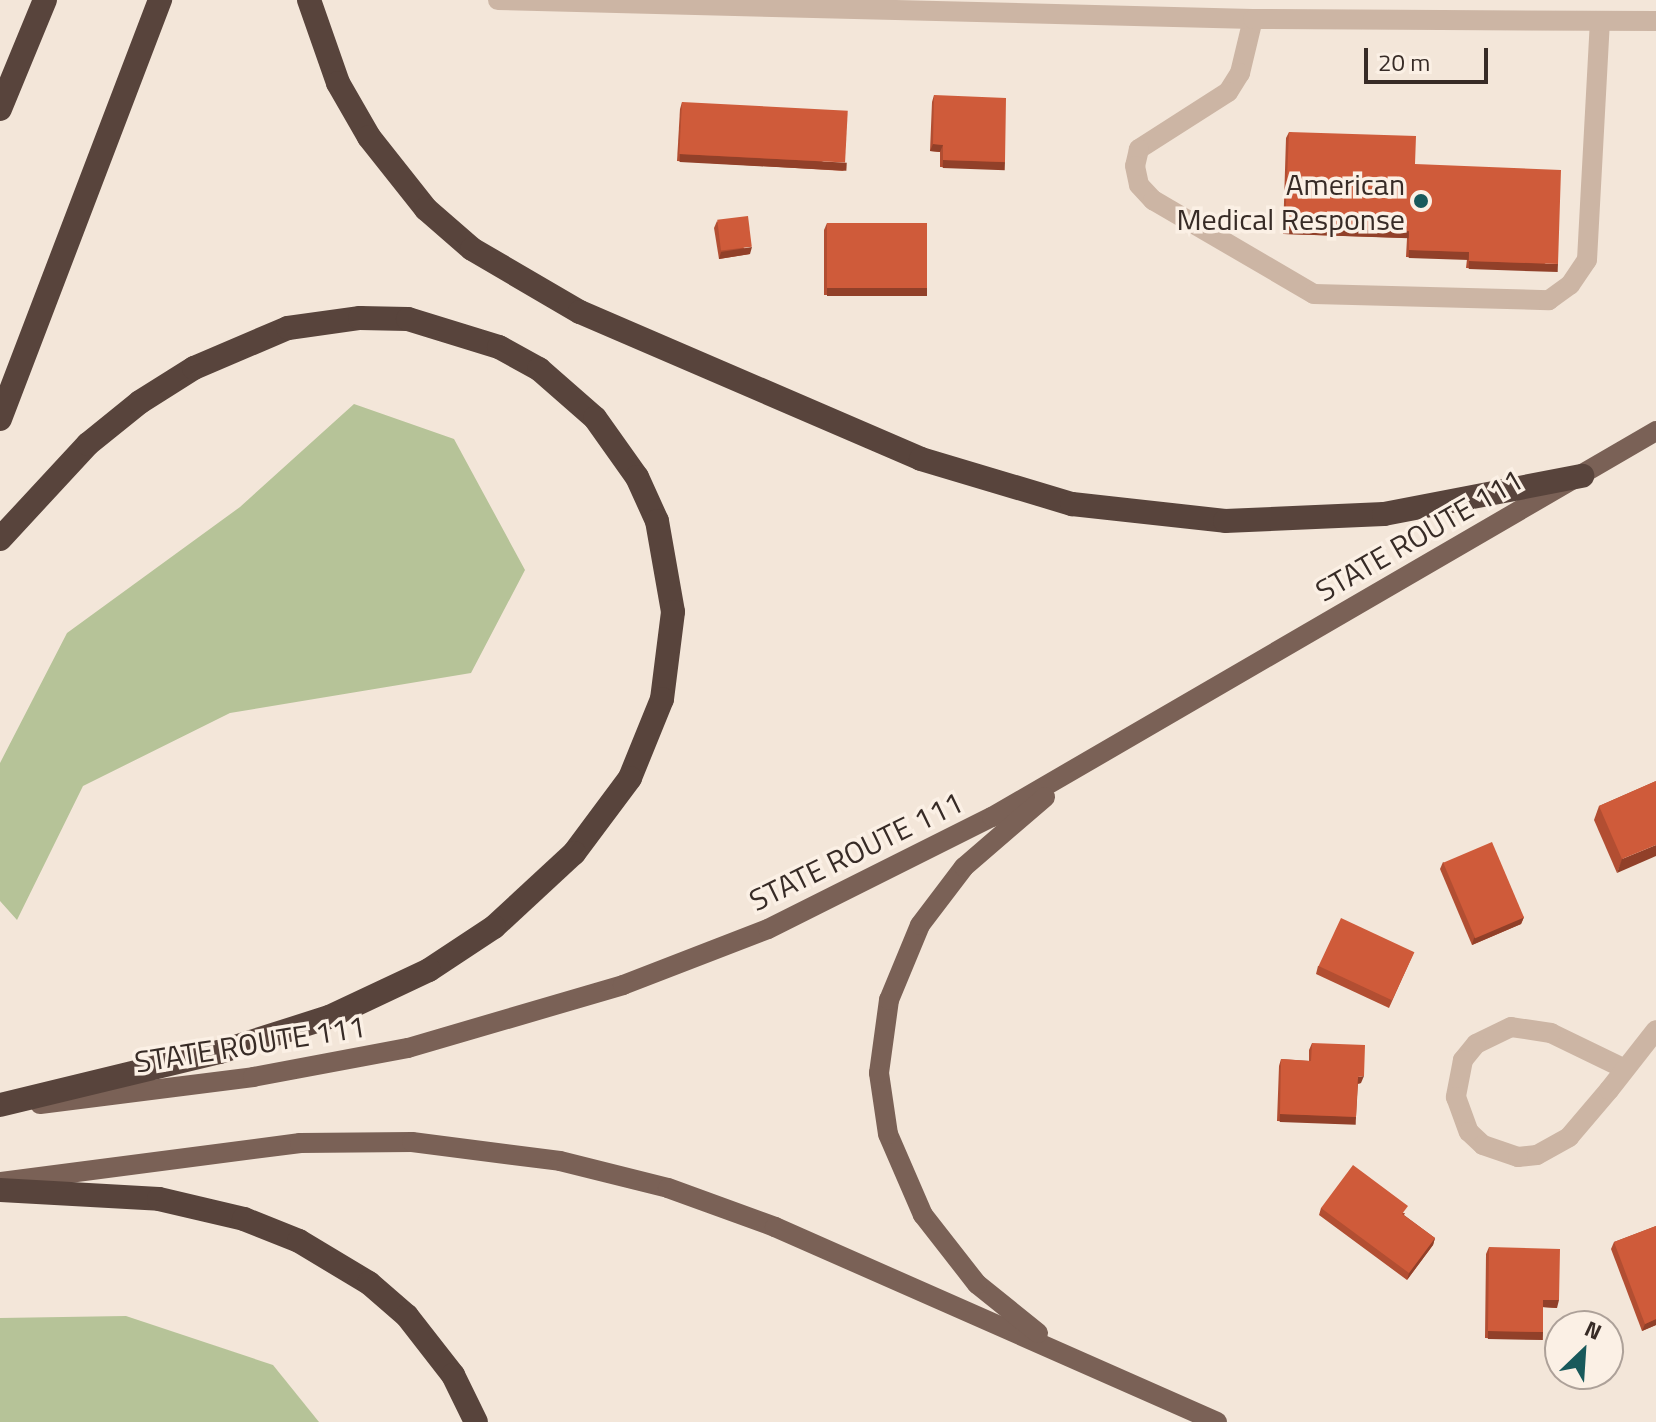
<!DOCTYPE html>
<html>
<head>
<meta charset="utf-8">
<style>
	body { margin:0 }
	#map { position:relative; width:1656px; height:1422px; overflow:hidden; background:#f3e6d9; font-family:"Titillium Web",sans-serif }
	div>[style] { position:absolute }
	.green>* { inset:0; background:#b6c398 }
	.service>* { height:20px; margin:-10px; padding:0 10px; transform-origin:10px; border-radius:10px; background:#ccb5a4 }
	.minor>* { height:20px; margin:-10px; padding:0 10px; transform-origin:10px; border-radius:10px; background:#ccb5a4 }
	.primary>* { height:20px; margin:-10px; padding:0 10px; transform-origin:10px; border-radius:10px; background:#7a6156 }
	.motorway>* { height:24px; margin:-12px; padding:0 12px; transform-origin:12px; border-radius:12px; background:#58443c }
	.wall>* { inset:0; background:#b24e32 }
	.shaded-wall>* { inset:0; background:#914029; transform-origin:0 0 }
	.building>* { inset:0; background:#cf5b3a; transform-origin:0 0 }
	.dots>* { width:22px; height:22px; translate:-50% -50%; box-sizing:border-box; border:4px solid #fbf0e5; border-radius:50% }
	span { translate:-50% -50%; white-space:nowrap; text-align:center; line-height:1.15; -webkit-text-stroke:7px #fbf0e5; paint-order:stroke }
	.poi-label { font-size:30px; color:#372b26 }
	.right { translate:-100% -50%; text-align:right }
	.street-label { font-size:30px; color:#372b26 }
	.north { position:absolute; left:1544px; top:1310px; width:80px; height:80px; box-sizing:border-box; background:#fbf0e5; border:2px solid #ada199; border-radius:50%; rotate:25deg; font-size:22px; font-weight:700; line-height:32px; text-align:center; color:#372b26 }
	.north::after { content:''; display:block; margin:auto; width:28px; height:36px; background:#18595b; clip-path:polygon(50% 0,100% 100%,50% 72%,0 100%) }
	.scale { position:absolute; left:1364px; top:48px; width:124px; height:36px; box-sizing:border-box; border:4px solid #372b26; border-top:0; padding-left:10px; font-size:24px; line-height:28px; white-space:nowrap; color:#372b26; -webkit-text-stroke:6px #fbf0e5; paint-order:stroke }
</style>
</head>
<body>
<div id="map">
	<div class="green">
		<div style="clip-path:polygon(354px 404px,454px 439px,525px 570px,471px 673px,230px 713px,83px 786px,17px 920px,0 901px,0 763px,67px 633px,240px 507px)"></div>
		<div style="clip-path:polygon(126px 1316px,273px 1365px,319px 1422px,0 1422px,0 1318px)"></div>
	</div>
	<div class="service">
		<div style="left:1253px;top:19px;width:56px;rotate:103.5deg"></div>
		<div style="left:1240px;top:73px;width:22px;rotate:122deg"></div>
		<div style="left:1228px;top:92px;width:106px;rotate:147.4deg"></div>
		<div style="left:1139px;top:149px;width:17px;rotate:103deg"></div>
		<div style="left:1135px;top:166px;width:19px;rotate:78deg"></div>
		<div style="left:1139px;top:185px;width:21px;rotate:47deg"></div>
		<div style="left:1153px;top:200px;width:186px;rotate:30.3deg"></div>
		<div style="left:1314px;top:294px;width:235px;rotate:1.5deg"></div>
		<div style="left:1549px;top:300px;width:26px;rotate:-36deg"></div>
		<div style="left:1570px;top:285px;width:30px;rotate:-56deg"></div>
		<div style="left:1587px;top:260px;width:239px;rotate:-86.9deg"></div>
	</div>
	<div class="minor">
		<div style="left:498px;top:0;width:755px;rotate:1.44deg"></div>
		<div style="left:1253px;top:19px;width:403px;rotate:0.3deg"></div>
		<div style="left:1625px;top:1069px;width:82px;rotate:-154.1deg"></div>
		<div style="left:1551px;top:1033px;width:40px;rotate:-171.5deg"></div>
		<div style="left:1511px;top:1027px;width:39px;rotate:154deg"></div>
		<div style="left:1476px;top:1044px;width:21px;rotate:129deg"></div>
		<div style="left:1463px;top:1060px;width:38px;rotate:101deg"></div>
		<div style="left:1456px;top:1097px;width:37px;rotate:70deg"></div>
		<div style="left:1469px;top:1132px;width:19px;rotate:43deg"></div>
		<div style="left:1483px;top:1145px;width:37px;rotate:19deg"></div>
		<div style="left:1518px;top:1157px;width:19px;rotate:-6deg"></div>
		<div style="left:1537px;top:1155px;width:37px;rotate:-29deg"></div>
		<div style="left:1569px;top:1137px;width:62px;rotate:-49.6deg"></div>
		<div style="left:1609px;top:1090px;width:76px;rotate:-51.9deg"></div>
	</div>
	<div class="primary">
		<div style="left:40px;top:1104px;width:215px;rotate:-7.2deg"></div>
		<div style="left:253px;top:1077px;width:158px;rotate:-10.6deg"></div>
		<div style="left:408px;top:1048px;width:224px;rotate:-16.3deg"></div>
		<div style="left:623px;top:985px;width:155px;rotate:-21.1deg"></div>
		<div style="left:768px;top:929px;width:250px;rotate:-26.6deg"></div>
		<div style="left:992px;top:817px;width:768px;rotate:-30.17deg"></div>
		<div style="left:0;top:1182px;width:303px;rotate:-7.4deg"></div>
		<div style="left:300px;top:1143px;width:112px;rotate:-0.5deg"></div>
		<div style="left:412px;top:1142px;width:149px;rotate:7.3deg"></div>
		<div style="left:560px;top:1161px;width:111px;rotate:14deg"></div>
		<div style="left:668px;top:1188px;width:114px;rotate:20deg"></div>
		<div style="left:775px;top:1227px;width:483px;rotate:23.8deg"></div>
		<div style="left:1038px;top:1333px;width:78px;rotate:-141.2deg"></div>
		<div style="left:977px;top:1284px;width:88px;rotate:-128deg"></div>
		<div style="left:923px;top:1215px;width:88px;rotate:-113.4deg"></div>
		<div style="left:888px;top:1134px;width:62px;rotate:-98.4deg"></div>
		<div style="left:879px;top:1073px;width:74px;rotate:-82.2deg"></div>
		<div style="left:889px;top:1000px;width:81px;rotate:-67.5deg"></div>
		<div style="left:920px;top:925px;width:73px;rotate:-52.8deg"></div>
		<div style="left:964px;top:867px;width:107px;rotate:-40.8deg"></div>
	</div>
	<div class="motorway">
		<div style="left:309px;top:0;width:88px;rotate:70.7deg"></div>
		<div style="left:338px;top:83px;width:62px;rotate:60.1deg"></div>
		<div style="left:369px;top:137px;width:92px;rotate:51.6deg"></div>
		<div style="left:426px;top:209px;width:61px;rotate:41deg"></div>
		<div style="left:472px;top:249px;width:125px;rotate:30.3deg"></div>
		<div style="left:580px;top:312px;width:371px;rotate:23.3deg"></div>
		<div style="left:921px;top:459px;width:158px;rotate:16.6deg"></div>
		<div style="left:1072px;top:504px;width:154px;rotate:6.3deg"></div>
		<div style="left:1225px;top:521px;width:159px;rotate:-2.5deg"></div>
		<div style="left:1384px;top:514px;width:202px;rotate:-10.9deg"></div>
		<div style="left:0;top:109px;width:118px;rotate:-67.6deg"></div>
		<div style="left:0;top:419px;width:449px;rotate:-69.1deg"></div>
		<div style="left:0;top:539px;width:129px;rotate:-47.2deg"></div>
		<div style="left:88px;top:444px;width:67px;rotate:-38.9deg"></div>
		<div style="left:140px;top:402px;width:64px;rotate:-32.2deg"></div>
		<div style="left:194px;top:368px;width:102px;rotate:-23.1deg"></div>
		<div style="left:288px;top:328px;width:73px;rotate:-7.9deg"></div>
		<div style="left:360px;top:318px;width:48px;rotate:1.2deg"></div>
		<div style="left:408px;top:319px;width:95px;rotate:17.1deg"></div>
		<div style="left:499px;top:347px;width:46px;rotate:28.8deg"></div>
		<div style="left:539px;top:369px;width:74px;rotate:41.2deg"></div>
		<div style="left:595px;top:418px;width:72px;rotate:54.6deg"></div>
		<div style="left:637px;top:477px;width:48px;rotate:65.6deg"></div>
		<div style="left:657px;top:521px;width:92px;rotate:80deg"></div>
		<div style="left:673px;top:612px;width:88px;rotate:97.2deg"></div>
		<div style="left:662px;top:699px;width:85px;rotate:112.1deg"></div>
		<div style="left:630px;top:778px;width:94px;rotate:126.7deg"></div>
		<div style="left:574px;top:853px;width:109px;rotate:137.2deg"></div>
		<div style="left:494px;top:927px;width:78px;rotate:146.5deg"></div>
		<div style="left:429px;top:970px;width:110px;rotate:154.8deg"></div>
		<div style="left:329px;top:1017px;width:115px;rotate:162.3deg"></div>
		<div style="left:219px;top:1052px;width:225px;rotate:166.4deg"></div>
		<div style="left:0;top:1190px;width:159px;rotate:3.2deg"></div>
		<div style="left:159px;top:1199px;width:87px;rotate:13.2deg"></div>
		<div style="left:244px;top:1219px;width:59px;rotate:21.8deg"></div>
		<div style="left:299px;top:1241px;width:82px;rotate:31deg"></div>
		<div style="left:369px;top:1283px;width:50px;rotate:41deg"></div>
		<div style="left:407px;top:1316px;width:75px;rotate:52.1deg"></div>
		<div style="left:453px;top:1375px;width:52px;rotate:63.9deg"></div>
	</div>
	<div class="wall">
		<div style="clip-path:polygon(934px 95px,1005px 162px,1002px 169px,940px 167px,940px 152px,930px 151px,932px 102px)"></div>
		<div style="clip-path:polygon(682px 102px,845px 171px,677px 161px,680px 109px)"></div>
		<div style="clip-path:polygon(1289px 132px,1415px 164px,1555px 271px,1466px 268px,1467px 259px,1406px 257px,1407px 238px,1283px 234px,1286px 138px)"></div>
		<div style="clip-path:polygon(717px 221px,750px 254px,719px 259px,714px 228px)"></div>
		<div style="clip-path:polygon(827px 223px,927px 288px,924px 295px,824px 295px,824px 230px)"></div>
		<div style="clip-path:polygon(1656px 781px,1617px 873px,1594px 820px,1599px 806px)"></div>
		<div style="clip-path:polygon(1443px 862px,1524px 917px,1521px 924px,1472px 945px,1440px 869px)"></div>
		<div style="clip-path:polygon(1414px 952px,1389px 1008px,1316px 974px,1318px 966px)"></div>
		<div style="clip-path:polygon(1312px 1043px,1361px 1083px,1358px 1084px,1356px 1117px,1354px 1124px,1277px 1121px,1279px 1066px,1281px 1059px,1309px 1061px,1309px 1050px)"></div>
		<div style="clip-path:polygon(1321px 1208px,1405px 1213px,1404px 1215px,1435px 1238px,1433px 1245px,1407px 1280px,1319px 1215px)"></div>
		<div style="clip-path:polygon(1656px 1226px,1656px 1325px,1642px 1331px,1611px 1249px,1614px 1242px)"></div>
		<div style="clip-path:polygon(1489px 1247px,1557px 1308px,1543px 1307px,1540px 1339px,1485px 1338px,1486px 1254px)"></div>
	</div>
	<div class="shaded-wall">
		<div style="clip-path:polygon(933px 144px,943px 145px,940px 152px,930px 151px)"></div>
		<div style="left:680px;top:154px;width:167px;height:8px;rotate:3deg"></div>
		<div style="left:943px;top:160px;width:62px;height:8px;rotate:2deg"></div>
		<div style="left:1285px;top:227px;width:124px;height:7px;rotate:2deg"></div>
		<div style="clip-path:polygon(752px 247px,750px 254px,719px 259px,721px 252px)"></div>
		<div style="left:1409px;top:250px;width:60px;height:8px;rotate:2deg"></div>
		<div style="left:1469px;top:261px;width:89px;height:8px;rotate:2deg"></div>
		<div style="left:827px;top:288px;width:100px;height:8px"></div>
		<div style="clip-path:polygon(1656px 845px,1656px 856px,1617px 873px,1622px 859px)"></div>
		<div style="clip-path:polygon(1524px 917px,1521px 924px,1472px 945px,1474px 938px)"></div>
		<div style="clip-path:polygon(1364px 1076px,1361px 1083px,1355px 1084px,1358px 1077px)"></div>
		<div style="left:1280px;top:1114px;width:76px;height:8px;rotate:2deg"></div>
		<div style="clip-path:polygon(1435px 1238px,1433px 1245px,1407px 1280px,1409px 1273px)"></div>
		<div style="clip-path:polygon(1543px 1300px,1559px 1300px,1557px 1308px,1541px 1307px)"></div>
		<div style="clip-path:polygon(1656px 1319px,1656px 1325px,1642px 1331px,1645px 1324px)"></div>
		<div style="left:1488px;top:1331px;width:55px;height:8px;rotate:1deg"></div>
	</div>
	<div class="building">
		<div style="clip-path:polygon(934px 95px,1006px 98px,1005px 162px,943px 160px,943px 145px,933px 144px)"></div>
		<div style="left:682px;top:102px;width:166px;height:52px;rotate:3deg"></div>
		<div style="clip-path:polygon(1289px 132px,1416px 136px,1415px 164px,1561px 170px,1558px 264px,1469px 261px,1469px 252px,1409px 250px,1409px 231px,1285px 227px)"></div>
		<div style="left:748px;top:216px;width:31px;height:31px;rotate:83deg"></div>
		<div style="left:827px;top:223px;width:100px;height:65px"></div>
		<div style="clip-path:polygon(1656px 781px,1656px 845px,1622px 859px,1599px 806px)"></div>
		<div style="left:1492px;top:842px;width:82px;height:53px;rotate:67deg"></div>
		<div style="left:1341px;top:918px;width:81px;height:53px;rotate:25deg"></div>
		<div style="clip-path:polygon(1312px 1043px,1365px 1045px,1364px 1076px,1358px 1077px,1356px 1117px,1280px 1114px,1281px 1059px,1311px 1061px)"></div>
		<div style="clip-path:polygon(1353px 1165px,1408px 1206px,1402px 1214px,1435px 1238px,1409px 1273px,1321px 1208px)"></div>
		<div style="clip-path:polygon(1656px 1226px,1656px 1319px,1645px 1324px,1614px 1242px)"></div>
		<div style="clip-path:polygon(1489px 1247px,1560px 1249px,1559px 1300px,1543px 1300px,1543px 1332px,1488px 1331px)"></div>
	</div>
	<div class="dots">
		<div style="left:1421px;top:201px;background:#18595b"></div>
	</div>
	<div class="poi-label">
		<span class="right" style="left:1405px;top:201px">American<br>Medical Response</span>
	</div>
	<div class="street-label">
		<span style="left:1419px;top:535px;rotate:-30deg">STATE ROUTE 111</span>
		<span style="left:856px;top:851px;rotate:-26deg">STATE ROUTE 111</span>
		<span style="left:250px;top:1044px;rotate:-9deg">STATE ROUTE 111</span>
	</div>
	<div class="north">N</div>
	<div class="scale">20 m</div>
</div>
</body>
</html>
